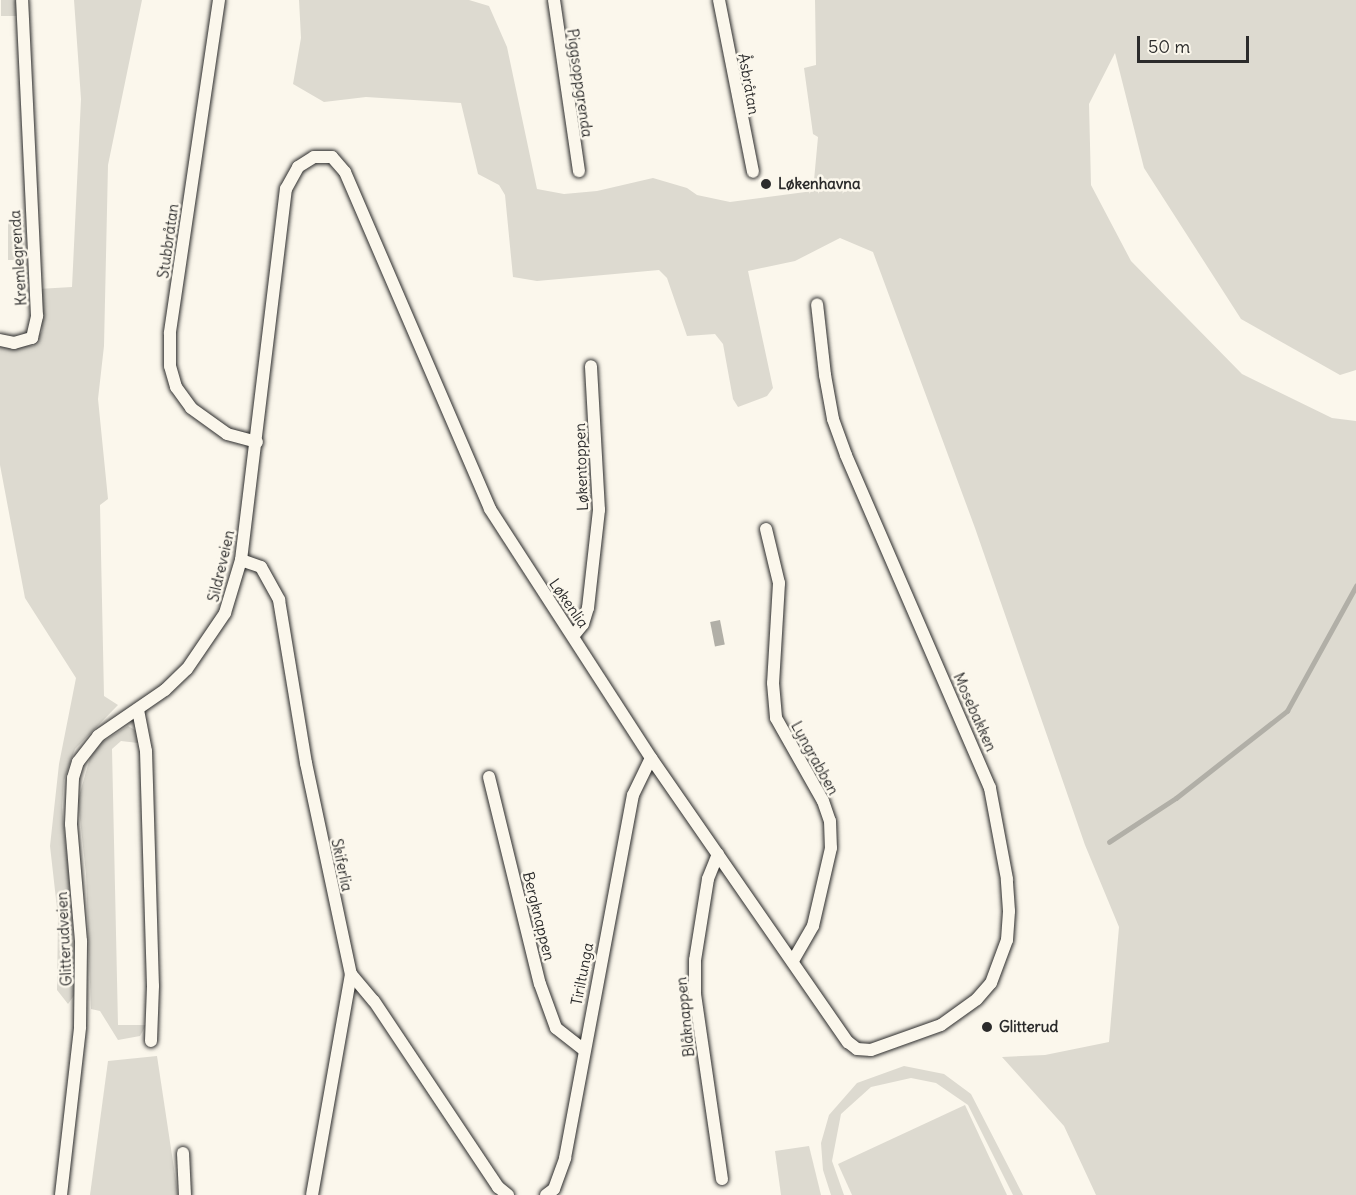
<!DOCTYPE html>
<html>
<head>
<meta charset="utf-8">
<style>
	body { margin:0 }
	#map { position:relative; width:1356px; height:1195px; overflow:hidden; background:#fbf7ec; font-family:Delius,sans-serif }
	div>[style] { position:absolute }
	.green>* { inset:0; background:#dddad0; transform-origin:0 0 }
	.water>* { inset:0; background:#b1afa7; transform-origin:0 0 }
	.stream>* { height:4.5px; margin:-2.25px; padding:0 2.25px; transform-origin:2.25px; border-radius:2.25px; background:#b1afa7 }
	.roads { filter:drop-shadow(0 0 2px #2b2b2b) drop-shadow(0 0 2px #2b2b2b) }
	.street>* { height:12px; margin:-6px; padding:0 6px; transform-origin:6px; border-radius:6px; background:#fbf7ec }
	.dots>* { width:16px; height:16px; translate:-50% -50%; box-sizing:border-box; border:3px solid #fbf7ec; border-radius:50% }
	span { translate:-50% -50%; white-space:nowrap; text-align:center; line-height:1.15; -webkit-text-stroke:5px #fbf7ec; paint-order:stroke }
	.street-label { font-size:15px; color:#2b2b2b }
	.poi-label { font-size:15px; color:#2b2b2b; font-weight:700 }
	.left { translate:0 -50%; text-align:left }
	.scale { position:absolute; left:1137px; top:36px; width:112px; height:27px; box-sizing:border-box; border:3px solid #2b2b2b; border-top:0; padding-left:8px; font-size:18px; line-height:21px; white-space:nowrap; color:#2b2b2b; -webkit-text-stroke:4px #fbf7ec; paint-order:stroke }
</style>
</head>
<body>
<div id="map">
	<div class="green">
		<div style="left:1px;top:0;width:16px;height:16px"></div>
		<div style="clip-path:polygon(74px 0,142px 0,108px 165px,104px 346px,98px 399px,108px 499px,100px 505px,104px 696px,118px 705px,75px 749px,64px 780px,62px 807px,72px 909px,75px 994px,68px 1004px,57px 990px,58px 917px,50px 846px,59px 764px,76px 678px,25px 598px,0 465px,0 346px,33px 346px,42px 331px,38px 289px,72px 287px,81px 99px)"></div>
		<div style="clip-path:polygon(299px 0,469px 0,489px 6px,507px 47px,537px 189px,564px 194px,597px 191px,653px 178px,687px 188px,697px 195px,730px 202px,813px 191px,818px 137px,813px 134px,804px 68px,816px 65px,815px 0,1356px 0,1356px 370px,1340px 375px,1241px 319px,1144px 168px,1115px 53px,1089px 104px,1091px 185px,1131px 261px,1242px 374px,1332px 418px,1356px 421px,1356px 1195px,1096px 1195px,1064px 1126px,1002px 1057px,1045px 1055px,1109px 1042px,1119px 927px,1085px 845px,975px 528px,873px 252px,840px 238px,795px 261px,748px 271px,773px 388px,767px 396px,738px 407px,733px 399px,723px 344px,715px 334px,687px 336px,667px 278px,659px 270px,537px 281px,513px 277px,505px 195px,499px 185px,478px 174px,461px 103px,366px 97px,324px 102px,293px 84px,301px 38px)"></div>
		<div style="left:8px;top:223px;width:16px;height:37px"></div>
		<div style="clip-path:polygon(128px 726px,137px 731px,138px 743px,121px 741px,112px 749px,118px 1025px,146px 1025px,140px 1036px,118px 1040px,100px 1011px,91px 1009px,86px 874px,78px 800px,90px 758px,101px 743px)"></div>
		<div style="clip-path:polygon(157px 1056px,178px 1195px,90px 1195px,108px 1061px)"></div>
		<div style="clip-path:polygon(904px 1066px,944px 1074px,971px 1094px,1023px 1195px,1013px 1195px,968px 1105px,936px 1083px,911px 1078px,871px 1087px,841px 1114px,832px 1161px,844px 1195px,831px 1195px,823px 1170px,821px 1143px,829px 1115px,857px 1083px)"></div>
		<div style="clip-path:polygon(965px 1105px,1007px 1195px,852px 1195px,838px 1164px)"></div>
		<div style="clip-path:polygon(809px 1146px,821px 1195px,781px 1195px,775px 1151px)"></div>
	</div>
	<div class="water">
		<div style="left:720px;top:620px;width:25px;height:10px;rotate:79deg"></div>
	</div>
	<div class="stream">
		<div style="left:1109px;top:842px;width:80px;rotate:-33.3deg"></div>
		<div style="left:1176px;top:798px;width:141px;rotate:-38.1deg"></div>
		<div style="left:1287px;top:711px;width:143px;rotate:-61.1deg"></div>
	</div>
	<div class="roads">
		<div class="street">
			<div style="left:219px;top:0;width:337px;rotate:98.4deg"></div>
			<div style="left:170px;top:333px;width:33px;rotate:90deg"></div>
			<div style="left:170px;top:366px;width:22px;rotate:74deg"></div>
			<div style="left:176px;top:387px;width:26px;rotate:54deg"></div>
			<div style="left:191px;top:408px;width:44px;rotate:35.8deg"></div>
			<div style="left:227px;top:434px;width:31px;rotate:15deg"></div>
			<div style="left:554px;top:0;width:173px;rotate:81.7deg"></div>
			<div style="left:719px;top:0;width:175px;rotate:78.8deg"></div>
			<div style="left:0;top:340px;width:14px;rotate:12deg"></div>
			<div style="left:14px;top:343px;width:19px;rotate:-16deg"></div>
			<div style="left:32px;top:338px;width:23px;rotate:-77deg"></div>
			<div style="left:37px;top:316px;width:316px;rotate:-92.7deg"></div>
			<div style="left:766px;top:529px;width:56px;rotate:76.5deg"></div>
			<div style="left:779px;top:583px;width:100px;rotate:93.4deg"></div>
			<div style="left:773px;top:683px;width:35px;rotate:85deg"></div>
			<div style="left:776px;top:718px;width:95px;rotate:60.5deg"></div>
			<div style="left:823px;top:801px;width:21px;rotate:71deg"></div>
			<div style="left:830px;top:821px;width:27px;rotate:88deg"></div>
			<div style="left:831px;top:848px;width:80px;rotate:103deg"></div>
			<div style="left:813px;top:926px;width:38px;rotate:120deg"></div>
			<div style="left:241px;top:560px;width:21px;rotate:19deg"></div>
			<div style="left:261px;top:567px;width:38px;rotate:61deg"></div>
			<div style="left:279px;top:600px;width:165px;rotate:80.6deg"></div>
			<div style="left:306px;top:763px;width:216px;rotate:78deg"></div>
			<div style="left:351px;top:974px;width:224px;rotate:100deg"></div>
			<div style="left:574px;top:635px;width:14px;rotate:-51deg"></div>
			<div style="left:583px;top:624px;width:17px;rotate:-73deg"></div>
			<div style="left:588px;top:608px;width:99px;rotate:-83.6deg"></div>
			<div style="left:599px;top:510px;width:144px;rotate:-93.2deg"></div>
			<div style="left:138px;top:710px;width:42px;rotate:79deg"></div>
			<div style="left:146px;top:751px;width:235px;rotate:88.3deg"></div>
			<div style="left:153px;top:986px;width:55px;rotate:92.1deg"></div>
			<div style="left:489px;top:777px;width:213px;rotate:76.2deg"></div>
			<div style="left:540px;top:984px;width:47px;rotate:70deg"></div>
			<div style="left:556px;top:1028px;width:34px;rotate:38deg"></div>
			<div style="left:718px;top:854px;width:27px;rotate:112deg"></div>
			<div style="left:708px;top:879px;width:82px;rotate:99.1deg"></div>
			<div style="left:695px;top:960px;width:34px;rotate:90deg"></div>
			<div style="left:695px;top:994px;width:187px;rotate:81.7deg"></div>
			<div style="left:351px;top:974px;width:35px;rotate:50deg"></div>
			<div style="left:374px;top:1001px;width:224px;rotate:56.3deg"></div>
			<div style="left:498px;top:1187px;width:13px;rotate:39deg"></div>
			<div style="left:183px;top:1153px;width:42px;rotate:87.3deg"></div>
			<div style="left:61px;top:1195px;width:169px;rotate:-83.5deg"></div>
			<div style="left:80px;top:1027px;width:86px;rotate:-89.3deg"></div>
			<div style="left:81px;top:941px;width:117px;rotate:-94.9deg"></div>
			<div style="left:71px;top:824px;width:46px;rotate:-87.5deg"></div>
			<div style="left:73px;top:778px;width:17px;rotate:-73deg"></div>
			<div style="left:78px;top:762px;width:33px;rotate:-52deg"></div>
			<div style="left:98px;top:736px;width:81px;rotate:-34.5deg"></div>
			<div style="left:165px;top:690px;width:30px;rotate:-44deg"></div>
			<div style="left:187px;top:669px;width:68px;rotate:-55.8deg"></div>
			<div style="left:225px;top:613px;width:55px;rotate:-73.2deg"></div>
			<div style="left:241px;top:560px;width:374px;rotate:-83.1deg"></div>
			<div style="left:286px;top:189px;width:25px;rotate:-61deg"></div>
			<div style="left:298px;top:167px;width:19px;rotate:-32deg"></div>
			<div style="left:314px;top:157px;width:18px"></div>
			<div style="left:332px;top:157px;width:20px;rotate:49deg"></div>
			<div style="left:345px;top:172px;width:367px;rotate:66.7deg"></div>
			<div style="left:490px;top:509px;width:297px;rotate:57.1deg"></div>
			<div style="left:651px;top:758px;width:346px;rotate:55.3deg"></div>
			<div style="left:848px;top:1042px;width:11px;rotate:38deg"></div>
			<div style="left:857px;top:1049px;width:14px;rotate:4deg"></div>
			<div style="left:871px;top:1050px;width:74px;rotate:-19.7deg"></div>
			<div style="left:941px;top:1025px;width:44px;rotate:-35.8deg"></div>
			<div style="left:977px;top:999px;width:21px;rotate:-49deg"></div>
			<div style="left:991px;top:983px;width:46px;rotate:-69.6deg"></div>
			<div style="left:1007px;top:940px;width:29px;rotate:-86deg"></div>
			<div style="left:1009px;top:911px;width:32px;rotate:-94deg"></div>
			<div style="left:1007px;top:879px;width:93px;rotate:-100.6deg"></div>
			<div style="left:990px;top:788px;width:363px;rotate:-113.4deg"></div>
			<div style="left:846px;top:455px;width:38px;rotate:-110deg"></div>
			<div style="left:833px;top:419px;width:45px;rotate:-100.3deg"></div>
			<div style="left:825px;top:375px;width:71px;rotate:-96.4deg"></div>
			<div style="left:546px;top:1195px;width:10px;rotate:-37deg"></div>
			<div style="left:554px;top:1189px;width:33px;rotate:-70deg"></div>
			<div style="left:565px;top:1158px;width:369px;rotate:-79.4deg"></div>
			<div style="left:633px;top:795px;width:41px;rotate:-64.1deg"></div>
		</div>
	</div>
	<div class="dots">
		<div style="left:766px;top:184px;background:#2b2b2b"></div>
		<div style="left:987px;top:1027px;background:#2b2b2b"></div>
	</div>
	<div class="street-label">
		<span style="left:580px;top:83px;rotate:82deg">Piggsoppgrenda</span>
		<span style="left:749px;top:84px;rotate:80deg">Åsbråtan</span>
		<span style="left:168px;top:241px;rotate:-82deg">Stubbråtan</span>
		<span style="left:18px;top:258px;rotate:-94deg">Kremlegrenda</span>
		<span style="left:581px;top:467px;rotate:-92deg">Løkentoppen</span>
		<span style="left:221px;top:566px;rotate:-77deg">Sildreveien</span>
		<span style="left:569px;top:603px;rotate:55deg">Løkenlia</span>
		<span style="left:975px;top:712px;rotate:66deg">Mosebakken</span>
		<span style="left:815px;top:758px;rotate:61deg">Lyngrabben</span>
		<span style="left:342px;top:865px;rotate:78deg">Skiferlia</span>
		<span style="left:539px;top:916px;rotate:76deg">Bergknappen</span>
		<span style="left:64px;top:939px;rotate:-93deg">Glitterudveien</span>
		<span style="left:582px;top:974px;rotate:-79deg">Tiriltunga</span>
		<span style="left:685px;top:1017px;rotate:-96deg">Blåknappen</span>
	</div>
	<div class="poi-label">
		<span class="left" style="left:778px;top:184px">Løkenhavna</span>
		<span class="left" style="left:999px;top:1027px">Glitterud</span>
	</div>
	<div class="scale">50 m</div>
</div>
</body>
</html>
